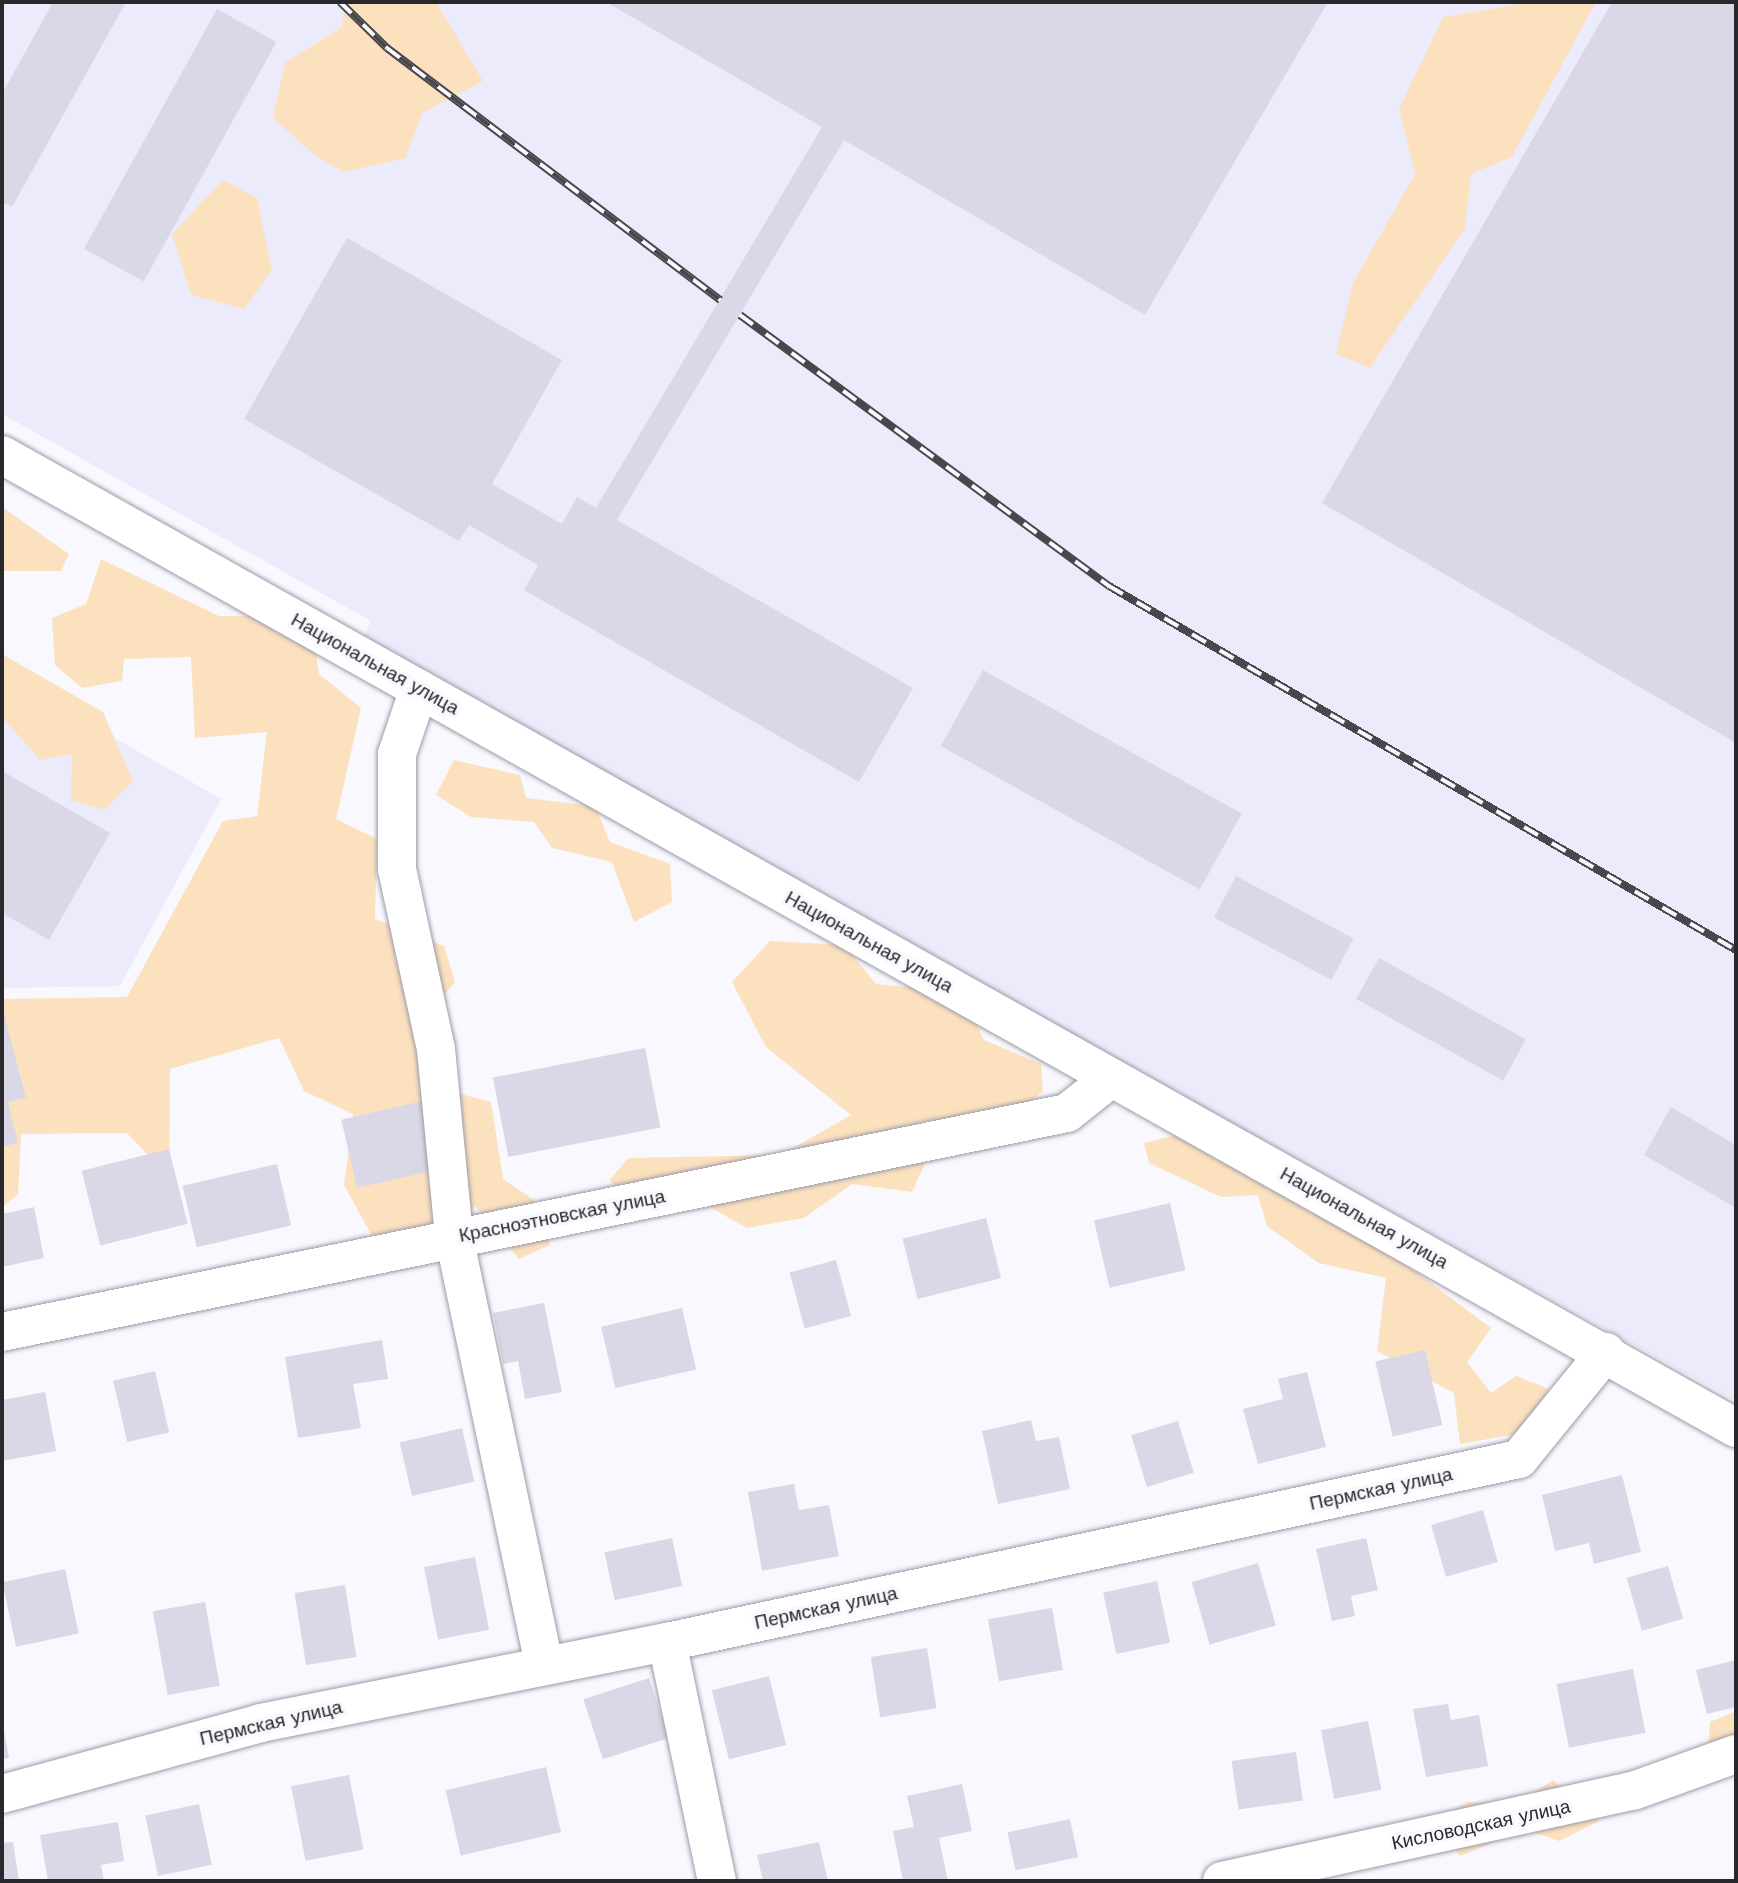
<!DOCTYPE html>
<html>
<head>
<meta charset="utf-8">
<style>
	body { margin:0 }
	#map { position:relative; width:1738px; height:1883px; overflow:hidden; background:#f8f8fe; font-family:"Work Sans",sans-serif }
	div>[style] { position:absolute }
	.built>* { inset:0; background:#ecebfc }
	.green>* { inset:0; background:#fce1be }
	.building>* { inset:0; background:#dad8e6; transform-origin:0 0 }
	.roads { filter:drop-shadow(0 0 2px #9d9ba9) drop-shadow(0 0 2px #9d9ba9) }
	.minor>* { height:38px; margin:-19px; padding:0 19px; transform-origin:19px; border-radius:19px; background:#fff }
	.rail>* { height:8px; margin-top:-4px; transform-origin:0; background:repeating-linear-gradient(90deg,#f8f8fe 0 16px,#47474c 0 32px); box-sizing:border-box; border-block:2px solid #47474c }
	span { translate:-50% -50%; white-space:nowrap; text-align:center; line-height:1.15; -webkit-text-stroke:7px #f8f8fe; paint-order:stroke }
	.street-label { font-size:19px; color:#28282d }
	.frame { position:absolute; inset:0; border:4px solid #28282d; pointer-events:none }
</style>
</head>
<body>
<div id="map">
	<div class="built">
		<div style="clip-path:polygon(2px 2px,1736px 2px,1736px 1401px,360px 643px,371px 621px,2px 414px)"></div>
		<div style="clip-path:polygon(2px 673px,221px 799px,120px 986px,2px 988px)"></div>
	</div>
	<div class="green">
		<div style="clip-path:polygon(345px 2px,436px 2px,483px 81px,422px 113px,406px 158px,343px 172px,316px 156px,273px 118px,285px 63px,342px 27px)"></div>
		<div style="clip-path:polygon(1515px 2px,1596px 2px,1512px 157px,1471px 174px,1465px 228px,1370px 368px,1336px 354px,1353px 283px,1415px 174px,1399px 109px,1443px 17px,1515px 5px)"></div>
		<div style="clip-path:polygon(223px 180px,257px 198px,272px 270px,244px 309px,191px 295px,172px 234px)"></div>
		<div style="clip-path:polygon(2px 507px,69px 554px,61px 571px,2px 571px)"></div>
		<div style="clip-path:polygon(101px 559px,219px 616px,256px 616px,315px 647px,319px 674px,361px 708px,336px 819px,377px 839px,375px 919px,444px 946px,455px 982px,413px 1031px,431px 1086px,491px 1102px,503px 1179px,534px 1200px,550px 1245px,519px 1259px,475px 1206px,421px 1259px,387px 1263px,344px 1185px,353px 1114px,304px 1091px,279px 1038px,170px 1069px,169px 1217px,155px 1162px,127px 1133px,21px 1134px,18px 1194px,2px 1207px,2px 999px,127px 997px,223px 821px,257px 816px,267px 732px,195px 738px,191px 657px,124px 659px,122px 681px,82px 688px,55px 665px,52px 618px,86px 604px)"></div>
		<div style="clip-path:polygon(2px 654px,103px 712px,133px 781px,105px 810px,71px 800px,72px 754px,40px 760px,2px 717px)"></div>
		<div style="clip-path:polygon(454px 760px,520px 775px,526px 798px,595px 806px,610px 842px,670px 864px,672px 902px,634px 922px,612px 862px,552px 848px,534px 822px,471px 817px,436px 795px)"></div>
		<div style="clip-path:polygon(770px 941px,844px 945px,876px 984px,926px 989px,972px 1015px,984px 1040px,1041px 1064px,1043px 1091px,971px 1150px,928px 1157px,912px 1192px,852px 1184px,804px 1218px,747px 1228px,708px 1206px,635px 1214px,610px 1180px,628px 1158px,781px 1155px,851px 1115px,766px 1047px,732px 982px)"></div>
		<div style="clip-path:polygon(1177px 1135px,1388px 1251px,1491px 1328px,1467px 1362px,1491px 1393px,1516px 1376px,1549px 1389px,1522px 1433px,1460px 1444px,1454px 1393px,1377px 1351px,1386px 1278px,1319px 1263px,1267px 1226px,1258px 1195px,1221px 1197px,1149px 1163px,1144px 1143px)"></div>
		<div style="clip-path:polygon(1736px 1711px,1736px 1771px,1706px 1778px,1710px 1722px)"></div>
		<div style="clip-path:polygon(1553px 1780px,1599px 1821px,1559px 1841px,1526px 1829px,1460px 1856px,1433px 1821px,1468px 1802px,1515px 1805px)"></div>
	</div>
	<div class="building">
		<div style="clip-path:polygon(53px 2px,126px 2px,12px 207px,2px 202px,2px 94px)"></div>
		<div style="clip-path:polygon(606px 2px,1328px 2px,1145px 315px,844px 140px,617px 520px,913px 688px,859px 782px,524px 590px,538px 565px,469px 525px,459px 541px,244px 419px,347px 238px,562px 360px,492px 484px,562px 524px,577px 497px,596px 508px,822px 127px)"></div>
		<div style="clip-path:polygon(1612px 2px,1736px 2px,1736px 743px,1322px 503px)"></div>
		<div style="left:217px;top:9px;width:68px;height:274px;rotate:29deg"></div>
		<div style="left:983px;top:670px;width:296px;height:87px;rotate:29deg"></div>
		<div style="clip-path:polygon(2px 771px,110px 833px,49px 940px,2px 913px)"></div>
		<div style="left:1236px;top:876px;width:133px;height:47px;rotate:28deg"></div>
		<div style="left:1379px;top:958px;width:168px;height:47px;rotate:29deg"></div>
		<div style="clip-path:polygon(2px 1006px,26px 1098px,8px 1102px,18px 1143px,2px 1147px)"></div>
		<div style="left:645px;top:1048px;width:81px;height:155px;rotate:79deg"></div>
		<div style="left:427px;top:1100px;width:70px;height:88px;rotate:77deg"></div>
		<div style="clip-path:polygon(1671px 1107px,1736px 1145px,1736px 1208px,1644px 1155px)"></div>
		<div style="left:169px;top:1149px;width:77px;height:90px;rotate:76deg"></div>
		<div style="left:277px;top:1164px;width:63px;height:97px;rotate:77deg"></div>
		<div style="left:1170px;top:1203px;width:69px;height:78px;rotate:77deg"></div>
		<div style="clip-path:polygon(34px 1207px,44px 1258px,2px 1267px,2px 1214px)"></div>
		<div style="left:986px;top:1218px;width:62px;height:86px;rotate:76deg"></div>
		<div style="left:836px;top:1260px;width:58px;height:48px;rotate:75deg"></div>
		<div style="clip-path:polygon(544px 1303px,562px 1392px,525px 1399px,518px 1361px,503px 1364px,493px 1313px)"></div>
		<div style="left:682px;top:1308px;width:63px;height:83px;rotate:77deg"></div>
		<div style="clip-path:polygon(382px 1340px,388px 1379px,353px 1384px,361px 1428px,298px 1438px,285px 1357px)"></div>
		<div style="left:1425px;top:1350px;width:77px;height:51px;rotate:77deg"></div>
		<div style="left:155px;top:1371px;width:63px;height:43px;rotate:77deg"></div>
		<div style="clip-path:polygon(1307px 1372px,1326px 1447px,1258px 1464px,1243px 1409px,1283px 1399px,1278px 1379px)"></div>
		<div style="clip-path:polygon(45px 1392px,56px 1451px,2px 1461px,2px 1400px)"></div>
		<div style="clip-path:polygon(1031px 1420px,1036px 1441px,1059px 1437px,1070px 1489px,998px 1504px,982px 1431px)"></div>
		<div style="left:1178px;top:1421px;width:54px;height:49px;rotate:73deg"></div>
		<div style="left:462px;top:1428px;width:55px;height:64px;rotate:77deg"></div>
		<div style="clip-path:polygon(1622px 1475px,1641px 1552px,1594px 1564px,1589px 1543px,1555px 1551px,1542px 1495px)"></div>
		<div style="clip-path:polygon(794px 1484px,799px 1510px,829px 1505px,839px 1556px,762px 1571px,748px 1492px)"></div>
		<div style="left:1483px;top:1510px;width:54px;height:54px;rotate:74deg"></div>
		<div style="left:672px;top:1538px;width:49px;height:69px;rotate:78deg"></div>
		<div style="clip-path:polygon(1366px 1538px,1378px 1590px,1351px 1596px,1355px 1616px,1332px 1621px,1316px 1549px)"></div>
		<div style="left:475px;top:1557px;width:74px;height:52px;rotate:79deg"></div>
		<div style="left:1258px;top:1563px;width:65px;height:69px;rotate:74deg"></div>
		<div style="left:1668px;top:1566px;width:55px;height:43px;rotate:74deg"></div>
		<div style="left:65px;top:1569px;width:66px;height:64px;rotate:78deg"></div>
		<div style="left:1157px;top:1581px;width:63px;height:55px;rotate:78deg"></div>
		<div style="left:345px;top:1585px;width:73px;height:51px;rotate:81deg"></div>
		<div style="left:205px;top:1602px;width:85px;height:53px;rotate:80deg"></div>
		<div style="left:1052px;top:1608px;width:63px;height:65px;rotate:80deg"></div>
		<div style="left:927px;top:1648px;width:61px;height:57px;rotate:81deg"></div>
		<div style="clip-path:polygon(1736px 1660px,1736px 1707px,1707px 1714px,1696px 1670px)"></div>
		<div style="left:1633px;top:1669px;width:65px;height:78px;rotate:79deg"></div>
		<div style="left:769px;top:1676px;width:71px;height:59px;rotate:76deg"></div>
		<div style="left:649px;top:1678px;width:63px;height:69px;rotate:72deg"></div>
		<div style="clip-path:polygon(1448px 1704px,1451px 1720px,1479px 1715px,1488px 1766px,1426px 1777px,1413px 1709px)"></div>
		<div style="clip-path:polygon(2px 1721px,9px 1758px,2px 1759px)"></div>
		<div style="left:1368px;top:1721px;width:70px;height:48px;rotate:79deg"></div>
		<div style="left:1296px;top:1752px;width:49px;height:65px;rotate:82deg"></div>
		<div style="left:546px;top:1767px;width:67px;height:103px;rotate:77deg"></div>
		<div style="left:349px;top:1775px;width:76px;height:59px;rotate:79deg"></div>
		<div style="clip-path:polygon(962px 1784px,972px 1831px,939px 1838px,948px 1881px,903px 1881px,893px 1831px,914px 1827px,907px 1796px)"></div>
		<div style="left:199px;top:1804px;width:62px;height:55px;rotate:78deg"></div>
		<div style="left:1070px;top:1819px;width:39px;height:64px;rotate:78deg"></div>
		<div style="clip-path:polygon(118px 1822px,124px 1861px,101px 1865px,104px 1881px,48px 1881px,40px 1835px)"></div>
		<div style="clip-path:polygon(13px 1842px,19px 1881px,2px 1881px,2px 1843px)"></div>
		<div style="clip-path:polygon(819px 1842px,828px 1881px,763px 1881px,757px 1855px)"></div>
	</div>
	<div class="roads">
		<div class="minor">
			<div style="left:2px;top:455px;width:1988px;rotate:29.3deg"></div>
			<div style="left:419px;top:689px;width:69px;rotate:108.7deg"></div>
			<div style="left:397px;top:754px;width:115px;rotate:90deg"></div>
			<div style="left:397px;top:869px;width:184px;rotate:77.8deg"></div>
			<div style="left:436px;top:1049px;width:189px;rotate:84.5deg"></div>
			<div style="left:454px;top:1237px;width:436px;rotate:78.1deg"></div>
			<div style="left:2px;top:1332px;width:1087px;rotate:-11.62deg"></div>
			<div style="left:1067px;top:1113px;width:56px;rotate:-38.5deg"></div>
			<div style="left:667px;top:1642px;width:244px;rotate:78.2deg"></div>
			<div style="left:2px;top:1794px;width:269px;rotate:-15.3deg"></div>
			<div style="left:261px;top:1723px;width:414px;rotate:-11.3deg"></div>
			<div style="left:667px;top:1642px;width:871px;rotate:-12.12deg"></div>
			<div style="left:1519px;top:1459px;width:138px;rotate:-50.9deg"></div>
			<div style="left:1222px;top:1881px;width:421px;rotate:-12.4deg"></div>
			<div style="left:1633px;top:1791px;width:109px;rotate:-19.8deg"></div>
		</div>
	</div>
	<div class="rail">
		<div style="left:340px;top:2px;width:66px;rotate:44.4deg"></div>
		<div style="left:387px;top:48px;width:418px;rotate:37.1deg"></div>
		<div style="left:740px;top:315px;width:458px;rotate:36.3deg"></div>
		<div style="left:1109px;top:586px;width:725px;rotate:30.14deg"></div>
	</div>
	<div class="street-label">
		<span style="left:375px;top:664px;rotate:29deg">Национальная улица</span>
		<span style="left:869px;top:942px;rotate:29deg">Национальная улица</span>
		<span style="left:562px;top:1216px;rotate:-11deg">Красноэтновская улица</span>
		<span style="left:1364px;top:1218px;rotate:29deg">Национальная улица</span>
		<span style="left:1381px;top:1489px;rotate:-12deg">Пермская улица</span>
		<span style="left:826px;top:1608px;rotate:-12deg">Пермская улица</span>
		<span style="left:271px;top:1723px;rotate:-13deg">Пермская улица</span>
		<span style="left:1481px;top:1825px;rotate:-12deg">Кисловодская улица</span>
	</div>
	<div class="frame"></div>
</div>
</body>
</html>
